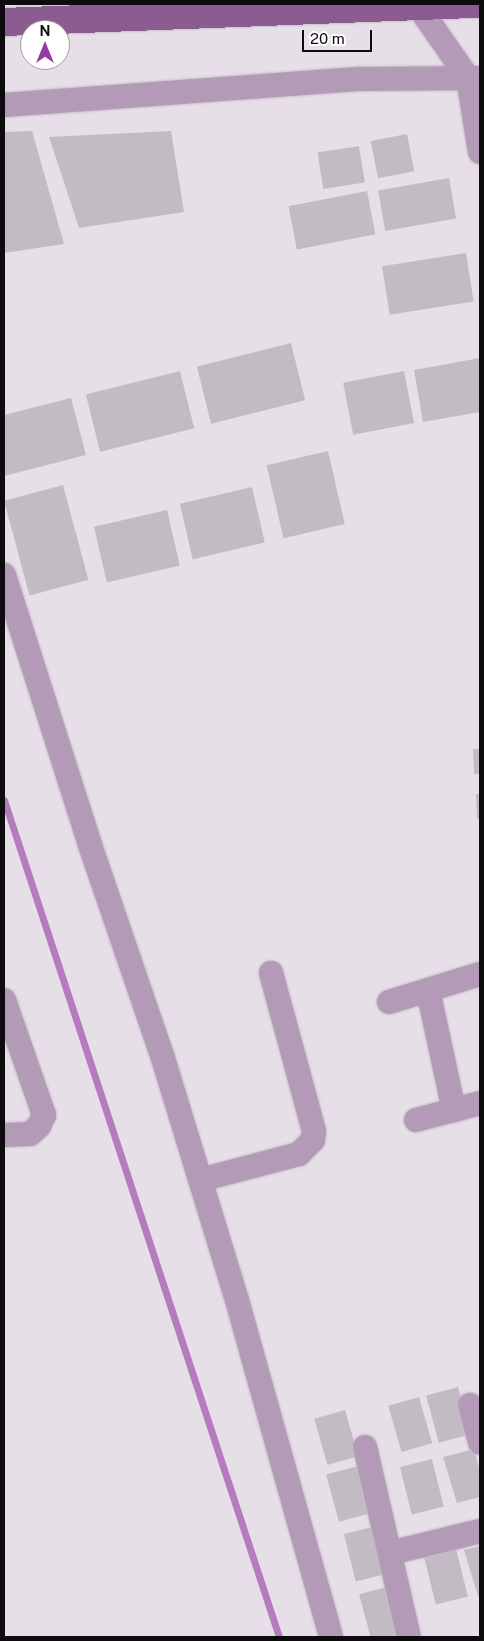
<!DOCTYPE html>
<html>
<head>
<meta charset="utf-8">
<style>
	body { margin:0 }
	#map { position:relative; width:484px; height:1641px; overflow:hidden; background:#e7dfe8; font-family:"Public Sans",sans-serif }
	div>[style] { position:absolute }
	.stream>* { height:7px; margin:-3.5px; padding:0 3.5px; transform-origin:3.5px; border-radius:3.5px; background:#b57cbd }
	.building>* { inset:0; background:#c3bbc4; transform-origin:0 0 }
	.roads { filter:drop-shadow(0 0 1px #c4bdc5) drop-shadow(0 0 1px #c4bdc5) }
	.minor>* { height:24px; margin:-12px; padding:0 12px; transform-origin:12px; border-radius:12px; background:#b39ab7 }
	.major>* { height:28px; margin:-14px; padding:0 14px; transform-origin:14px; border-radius:14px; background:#8a5c90 }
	span { translate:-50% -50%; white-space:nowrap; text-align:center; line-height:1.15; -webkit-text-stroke:4px #fff; paint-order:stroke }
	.frame { position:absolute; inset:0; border:5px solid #0e0b0e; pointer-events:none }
	.north { position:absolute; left:20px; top:20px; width:50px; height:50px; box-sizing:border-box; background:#fff; border:1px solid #9f9d9f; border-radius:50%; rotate:0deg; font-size:14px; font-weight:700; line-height:20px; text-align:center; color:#0e0b0e }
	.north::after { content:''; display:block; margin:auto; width:18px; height:22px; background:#963aa5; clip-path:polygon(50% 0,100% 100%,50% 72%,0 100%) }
	.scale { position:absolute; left:302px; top:30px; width:70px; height:22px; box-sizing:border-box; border:2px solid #0e0b0e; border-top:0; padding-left:6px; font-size:15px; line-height:18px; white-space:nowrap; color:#0e0b0e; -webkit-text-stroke:4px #fff; paint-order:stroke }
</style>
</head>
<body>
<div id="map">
	<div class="stream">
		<div style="left:4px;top:800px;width:881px;rotate:71.81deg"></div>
	</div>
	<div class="building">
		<div style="clip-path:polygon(32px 131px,64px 244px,4px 253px,4px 132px)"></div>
		<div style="clip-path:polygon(171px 131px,184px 212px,79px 228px,49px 137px)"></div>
		<div style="left:407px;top:134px;width:38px;height:37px;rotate:79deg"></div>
		<div style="left:359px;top:146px;width:37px;height:42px;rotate:81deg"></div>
		<div style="left:449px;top:178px;width:41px;height:72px;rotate:80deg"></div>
		<div style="left:367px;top:191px;width:44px;height:80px;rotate:79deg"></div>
		<div style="left:466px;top:253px;width:49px;height:85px;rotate:81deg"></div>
		<div style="left:291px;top:343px;width:59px;height:97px;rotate:76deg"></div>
		<div style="clip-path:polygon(480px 358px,480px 412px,423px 422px,414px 370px)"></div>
		<div style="left:180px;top:371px;width:59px;height:97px;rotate:76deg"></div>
		<div style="left:404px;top:371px;width:53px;height:62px;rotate:79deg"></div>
		<div style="clip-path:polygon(71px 398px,86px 455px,4px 476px,4px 415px)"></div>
		<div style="left:328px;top:451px;width:75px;height:63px;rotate:77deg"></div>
		<div style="left:63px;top:485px;width:98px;height:61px;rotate:75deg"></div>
		<div style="left:252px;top:487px;width:57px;height:74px;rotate:77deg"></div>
		<div style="left:167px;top:510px;width:57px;height:75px;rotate:77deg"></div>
		<div style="clip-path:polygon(473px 749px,480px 749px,480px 774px,474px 774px)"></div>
		<div style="clip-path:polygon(476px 794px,480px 794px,480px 819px,477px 819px)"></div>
		<div style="left:458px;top:1387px;width:49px;height:33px;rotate:75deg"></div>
		<div style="left:419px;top:1397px;width:48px;height:32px;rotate:74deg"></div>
		<div style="left:345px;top:1410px;width:48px;height:32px;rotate:74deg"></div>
		<div style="clip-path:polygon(474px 1449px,480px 1472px,480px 1497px,457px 1503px,443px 1457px)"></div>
		<div style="left:432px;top:1459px;width:49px;height:33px;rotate:76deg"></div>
		<div style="left:358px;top:1466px;width:49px;height:33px;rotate:75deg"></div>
		<div style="left:376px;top:1526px;width:49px;height:33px;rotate:76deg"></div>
		<div style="clip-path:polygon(480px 1546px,480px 1595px,478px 1596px,464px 1550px)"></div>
		<div style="left:456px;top:1549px;width:49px;height:33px;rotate:76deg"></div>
		<div style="left:390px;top:1586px;width:49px;height:32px;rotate:75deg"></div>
	</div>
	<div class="roads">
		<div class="minor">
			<div style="left:418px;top:6px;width:88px;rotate:55.2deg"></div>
			<div style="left:468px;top:78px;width:75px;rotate:80.8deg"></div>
			<div style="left:4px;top:105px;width:358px;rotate:-4.2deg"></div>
			<div style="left:361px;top:79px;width:119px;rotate:-0.5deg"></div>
			<div style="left:4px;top:575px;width:283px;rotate:72.3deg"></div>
			<div style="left:90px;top:845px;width:222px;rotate:71.1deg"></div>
			<div style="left:162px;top:1055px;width:256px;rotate:73deg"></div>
			<div style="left:237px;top:1300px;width:350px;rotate:74.4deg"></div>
			<div style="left:428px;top:990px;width:123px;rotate:77.8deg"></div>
			<div style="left:4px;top:1000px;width:122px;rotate:70.8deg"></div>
			<div style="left:44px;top:1115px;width:12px;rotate:114deg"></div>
			<div style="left:39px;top:1126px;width:12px;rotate:138deg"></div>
			<div style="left:30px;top:1134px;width:26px;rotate:178deg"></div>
			<div style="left:389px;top:1002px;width:95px;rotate:-17.1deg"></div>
			<div style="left:416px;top:1120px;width:66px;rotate:-14.9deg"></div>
			<div style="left:200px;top:1180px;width:102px;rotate:-14.7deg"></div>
			<div style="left:299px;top:1154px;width:20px;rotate:-45deg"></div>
			<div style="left:313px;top:1140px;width:9px;rotate:-84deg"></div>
			<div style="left:314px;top:1131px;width:164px;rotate:-105.2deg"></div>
			<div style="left:470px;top:1405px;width:39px;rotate:75deg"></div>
			<div style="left:365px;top:1447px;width:195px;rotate:77deg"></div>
			<div style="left:390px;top:1553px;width:93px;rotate:-13.7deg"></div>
		</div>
		<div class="major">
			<div style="left:4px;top:22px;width:476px;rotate:-2.2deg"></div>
		</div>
	</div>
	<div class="frame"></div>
	<div class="north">N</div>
	<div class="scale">20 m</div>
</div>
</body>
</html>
